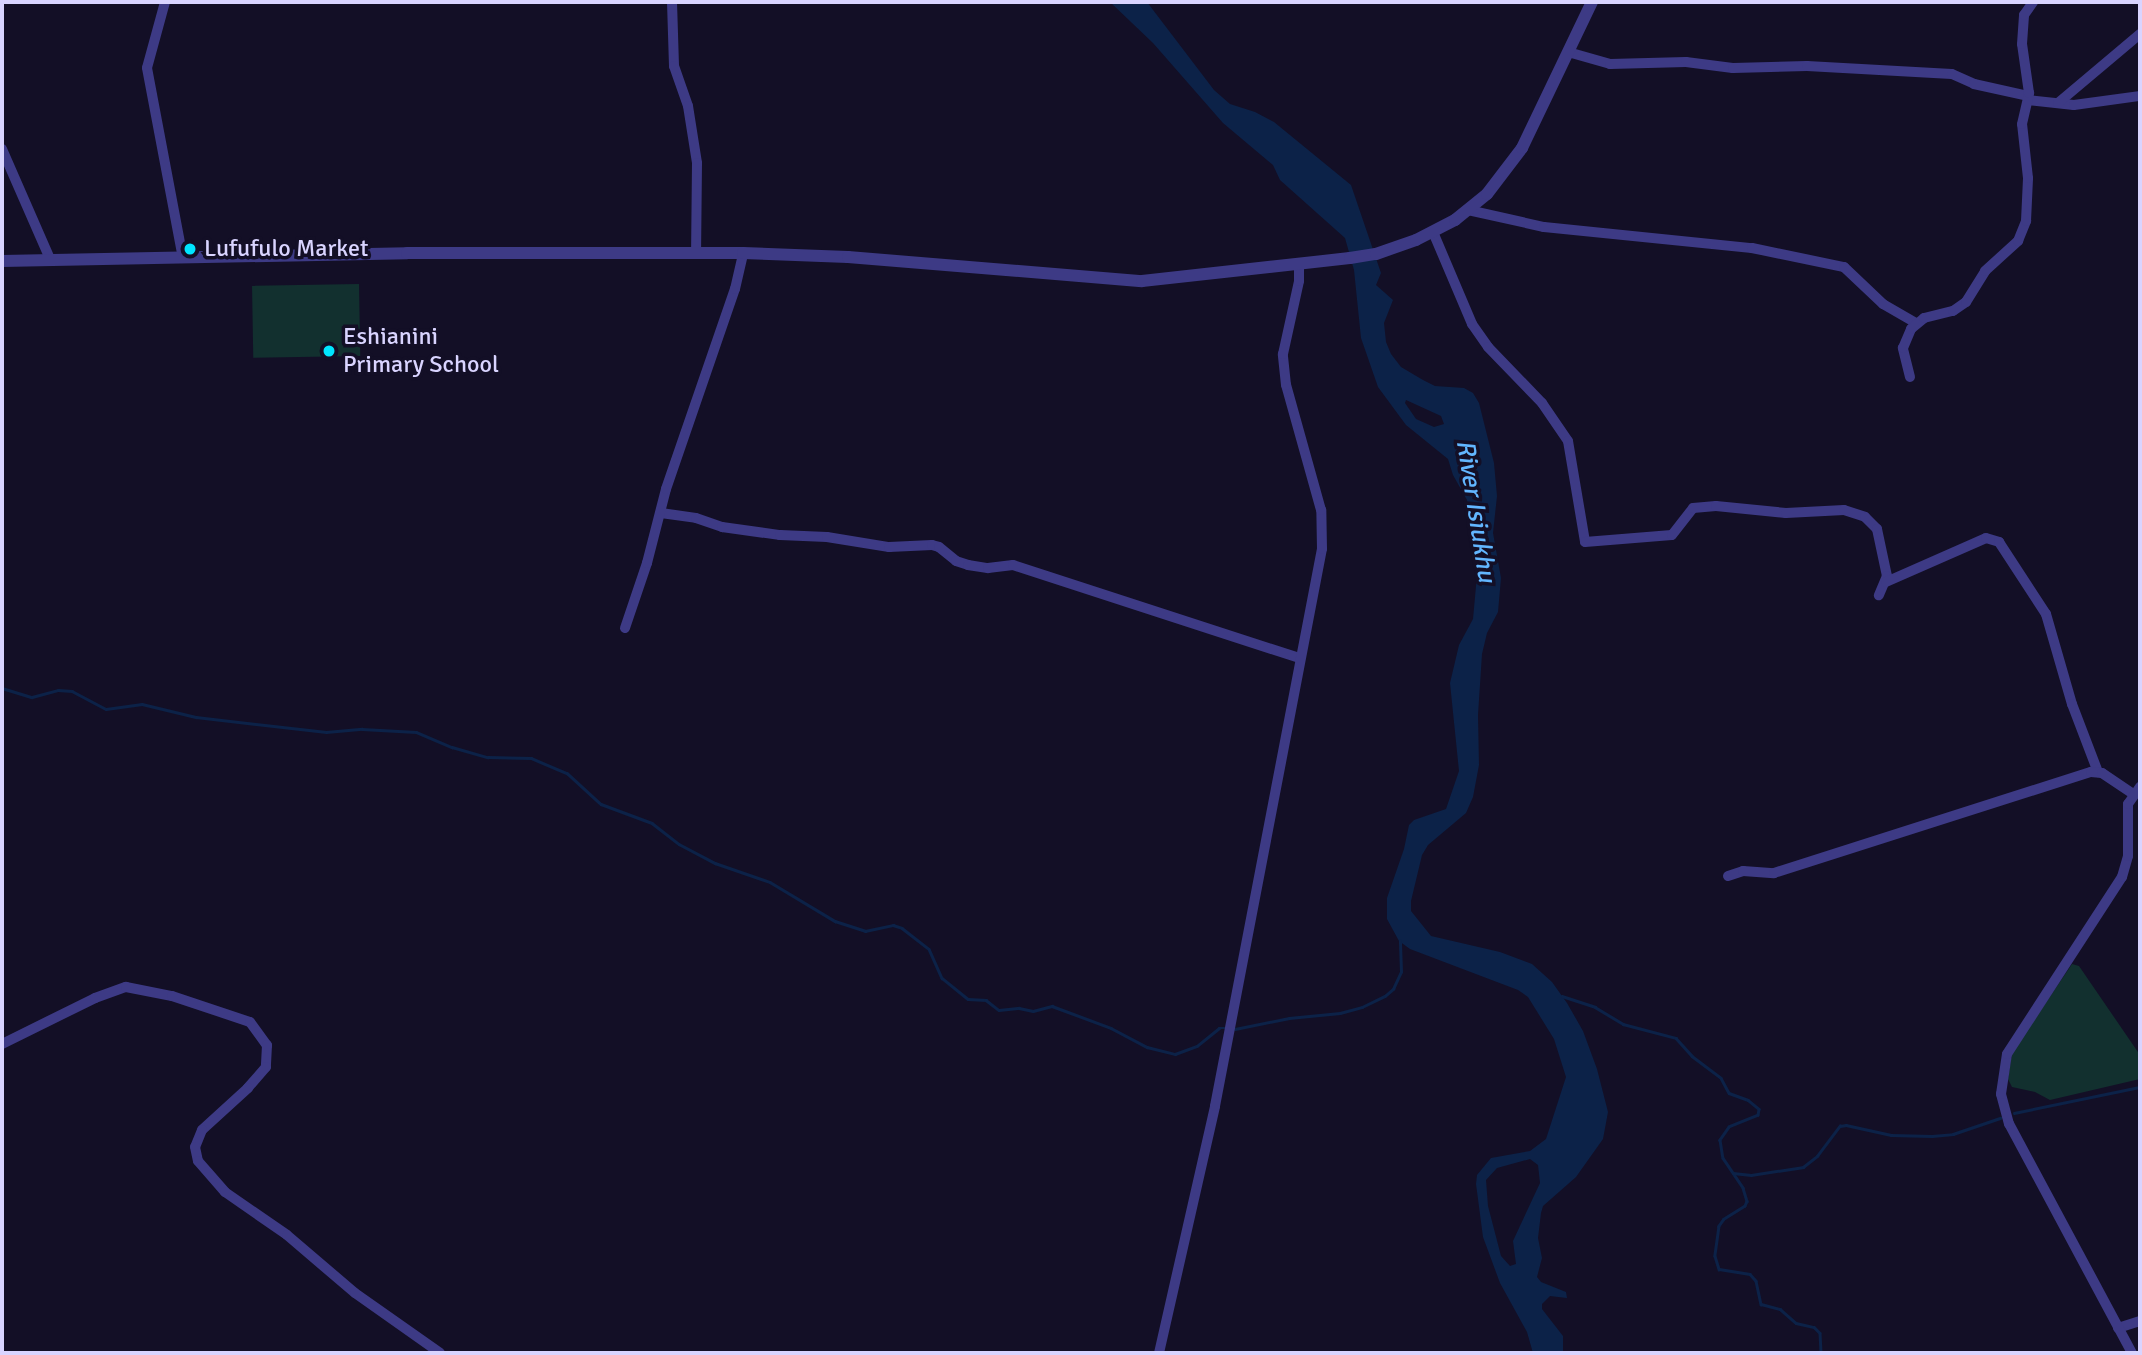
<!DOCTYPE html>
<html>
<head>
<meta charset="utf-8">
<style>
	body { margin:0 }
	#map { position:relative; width:2142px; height:1355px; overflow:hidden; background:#130f26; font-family:Signika,sans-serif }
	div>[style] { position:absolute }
	.green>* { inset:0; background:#12302f; transform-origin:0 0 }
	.water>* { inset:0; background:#0c2248 }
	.stream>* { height:2.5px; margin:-1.25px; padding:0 1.25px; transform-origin:1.25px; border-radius:1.25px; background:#0c2248 }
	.minor>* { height:10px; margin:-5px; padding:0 5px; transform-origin:5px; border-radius:5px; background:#3d3a85 }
	.tertiary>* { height:12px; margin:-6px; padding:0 6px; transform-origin:6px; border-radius:6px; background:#3d3a85 }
	.dots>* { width:19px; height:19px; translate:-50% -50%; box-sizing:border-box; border:4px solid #130f26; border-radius:50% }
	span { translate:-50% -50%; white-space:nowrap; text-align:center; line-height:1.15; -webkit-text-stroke:7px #130f26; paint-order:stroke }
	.poi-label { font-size:24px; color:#d9d4ff }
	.left { translate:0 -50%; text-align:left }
	.water-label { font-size:26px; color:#62b6ff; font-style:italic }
	.frame { position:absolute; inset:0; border:4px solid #d9d4ff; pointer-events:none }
</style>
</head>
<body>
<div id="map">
	<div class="green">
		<div style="left:359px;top:284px;width:72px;height:107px;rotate:89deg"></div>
		<div style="clip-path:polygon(2072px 964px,2079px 966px,2140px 1055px,2140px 1079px,2050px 1100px,2035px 1092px,2012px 1087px,2008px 1079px,2012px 1053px)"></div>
	</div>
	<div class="water">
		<div style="clip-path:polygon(evenodd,1110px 2px,1147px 2px,1214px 90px,1230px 104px,1255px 112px,1274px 122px,1351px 185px,1381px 273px,1376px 285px,1393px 300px,1384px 323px,1386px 342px,1391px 354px,1401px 367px,1423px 380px,1435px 386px,1464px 388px,1473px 393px,1479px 403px,1494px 463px,1497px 496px,1493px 533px,1501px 578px,1498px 612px,1487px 633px,1482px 654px,1478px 715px,1479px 765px,1473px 797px,1466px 813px,1428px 845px,1422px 855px,1411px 901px,1411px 911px,1431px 936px,1500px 952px,1532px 964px,1552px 982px,1567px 1003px,1583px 1031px,1597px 1069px,1608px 1112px,1603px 1139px,1576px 1177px,1543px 1206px,1541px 1213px,1538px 1238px,1542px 1258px,1537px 1277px,1541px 1282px,1566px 1292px,1567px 1298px,1550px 1296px,1542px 1304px,1542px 1309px,1563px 1336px,1563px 1353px,1533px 1353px,1527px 1332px,1500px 1283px,1483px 1237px,1476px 1184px,1477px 1175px,1491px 1158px,1530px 1151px,1546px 1139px,1566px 1077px,1554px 1039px,1528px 997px,1518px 990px,1410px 949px,1399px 941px,1387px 919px,1387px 898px,1404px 849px,1409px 825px,1414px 820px,1446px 809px,1459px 771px,1450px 683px,1459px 645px,1473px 619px,1477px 575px,1467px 500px,1453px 475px,1448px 459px,1406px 425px,1378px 387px,1361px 338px,1354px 270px,1345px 238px,1280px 180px,1273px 165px,1223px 123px,1153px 43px,1110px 2px,1406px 400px,1441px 416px,1444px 424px,1434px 427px,1416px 419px,1405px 403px,1406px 400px,1110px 2px,1530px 1159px,1538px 1165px,1540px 1183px,1513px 1241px,1516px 1264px,1510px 1266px,1501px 1256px,1488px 1206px,1486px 1180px,1497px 1168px,1530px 1159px)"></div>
	</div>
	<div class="stream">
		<div style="left:2px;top:688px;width:31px;rotate:17deg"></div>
		<div style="left:32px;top:697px;width:27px;rotate:-15deg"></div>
		<div style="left:58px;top:690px;width:14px;rotate:4deg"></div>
		<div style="left:72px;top:691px;width:38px;rotate:28deg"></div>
		<div style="left:106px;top:709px;width:36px;rotate:-8deg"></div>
		<div style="left:142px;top:704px;width:56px;rotate:13.5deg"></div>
		<div style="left:196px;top:717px;width:131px;rotate:6.6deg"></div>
		<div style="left:326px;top:732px;width:36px;rotate:-5deg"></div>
		<div style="left:362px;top:729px;width:54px;rotate:3.2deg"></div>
		<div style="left:416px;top:732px;width:39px;rotate:23deg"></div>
		<div style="left:452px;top:747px;width:37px;rotate:16deg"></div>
		<div style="left:488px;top:757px;width:43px;rotate:1.3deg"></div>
		<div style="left:531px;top:758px;width:39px;rotate:23deg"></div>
		<div style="left:567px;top:773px;width:46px;rotate:42.4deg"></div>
		<div style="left:601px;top:804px;width:54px;rotate:20.4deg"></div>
		<div style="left:652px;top:823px;width:34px;rotate:38deg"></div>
		<div style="left:679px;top:844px;width:41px;rotate:27.8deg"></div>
		<div style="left:715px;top:863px;width:58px;rotate:19.1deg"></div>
		<div style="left:770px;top:882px;width:76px;rotate:31deg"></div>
		<div style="left:835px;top:921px;width:32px;rotate:18deg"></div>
		<div style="left:865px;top:931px;width:29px;rotate:-12deg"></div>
		<div style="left:893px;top:925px;width:9px;rotate:18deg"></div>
		<div style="left:902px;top:928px;width:34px;rotate:38deg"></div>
		<div style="left:929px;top:949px;width:32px;rotate:66deg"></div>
		<div style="left:942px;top:978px;width:33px;rotate:39deg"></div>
		<div style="left:968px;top:999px;width:18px;rotate:3deg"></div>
		<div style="left:986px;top:1000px;width:16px;rotate:38deg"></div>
		<div style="left:999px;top:1010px;width:20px;rotate:-6deg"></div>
		<div style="left:1019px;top:1008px;width:14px;rotate:12deg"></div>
		<div style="left:1033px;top:1011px;width:20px;rotate:-15deg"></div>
		<div style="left:1052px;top:1006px;width:63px;rotate:20.4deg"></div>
		<div style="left:1111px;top:1028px;width:41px;rotate:27.8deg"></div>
		<div style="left:1147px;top:1047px;width:29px;rotate:14deg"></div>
		<div style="left:1175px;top:1054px;width:23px;rotate:-20deg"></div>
		<div style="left:1197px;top:1046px;width:28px;rotate:-39deg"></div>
		<div style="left:1219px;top:1028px;width:7px"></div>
		<div style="left:1562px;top:996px;width:35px;rotate:18deg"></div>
		<div style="left:1595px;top:1007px;width:33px;rotate:31deg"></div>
		<div style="left:1623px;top:1024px;width:55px;rotate:14.8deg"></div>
		<div style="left:1676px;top:1038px;width:24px;rotate:48deg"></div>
		<div style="left:1692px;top:1056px;width:36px;rotate:37deg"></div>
		<div style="left:1721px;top:1078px;width:17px;rotate:62deg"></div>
		<div style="left:1729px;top:1093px;width:20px;rotate:20deg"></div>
		<div style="left:1748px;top:1100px;width:14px;rotate:39deg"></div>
		<div style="left:1759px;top:1109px;width:6px;rotate:99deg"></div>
		<div style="left:1758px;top:1115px;width:31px;rotate:158deg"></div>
		<div style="left:1729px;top:1127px;width:16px;rotate:125deg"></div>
		<div style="left:1720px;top:1140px;width:18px;rotate:81deg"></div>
		<div style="left:1723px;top:1158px;width:36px;rotate:56deg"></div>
		<div style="left:1743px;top:1188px;width:14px;rotate:73deg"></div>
		<div style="left:1747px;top:1201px;width:5px;rotate:112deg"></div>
		<div style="left:1745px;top:1206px;width:25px;rotate:148deg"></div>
		<div style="left:1724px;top:1219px;width:9px;rotate:126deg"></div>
		<div style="left:1719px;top:1226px;width:30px;rotate:98deg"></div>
		<div style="left:1715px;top:1256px;width:14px;rotate:73deg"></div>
		<div style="left:1719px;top:1269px;width:31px;rotate:9deg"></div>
		<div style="left:1750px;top:1274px;width:9px;rotate:49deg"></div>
		<div style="left:1756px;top:1281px;width:24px;rotate:78deg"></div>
		<div style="left:1761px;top:1304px;width:20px;rotate:15deg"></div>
		<div style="left:1780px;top:1309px;width:21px;rotate:41deg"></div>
		<div style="left:1796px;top:1323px;width:18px;rotate:13deg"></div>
		<div style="left:1814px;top:1327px;width:8px;rotate:45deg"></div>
		<div style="left:1820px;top:1333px;width:20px;rotate:87deg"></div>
		<div style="left:1235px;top:1029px;width:55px;rotate:-11.5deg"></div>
		<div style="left:1289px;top:1018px;width:51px;rotate:-5.6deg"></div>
		<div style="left:1340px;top:1013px;width:23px;rotate:-15deg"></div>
		<div style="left:1362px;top:1007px;width:25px;rotate:-26deg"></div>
		<div style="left:1385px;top:996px;width:11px;rotate:-41deg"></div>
		<div style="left:1393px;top:989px;width:19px;rotate:-65deg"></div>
		<div style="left:1401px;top:972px;width:31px;rotate:-92deg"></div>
		<div style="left:2014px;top:1113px;width:129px;rotate:-11.7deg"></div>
		<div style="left:1733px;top:1173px;width:18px;rotate:6deg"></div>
		<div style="left:1751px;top:1175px;width:53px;rotate:-8.7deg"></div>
		<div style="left:1803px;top:1167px;width:18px;rotate:-38deg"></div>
		<div style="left:1817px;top:1156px;width:38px;rotate:-53deg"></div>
		<div style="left:1840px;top:1126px;width:6px;rotate:-9deg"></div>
		<div style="left:1846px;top:1125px;width:46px;rotate:12.5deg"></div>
		<div style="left:1891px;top:1135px;width:41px;rotate:1.4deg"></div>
		<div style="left:1932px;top:1136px;width:21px;rotate:-5deg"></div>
		<div style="left:1953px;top:1134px;width:50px;rotate:-18.8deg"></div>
	</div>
	<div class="minor">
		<div style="left:165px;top:2px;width:68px;rotate:105.3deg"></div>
		<div style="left:147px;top:68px;width:193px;rotate:79.3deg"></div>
		<div style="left:672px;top:2px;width:64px;rotate:88.2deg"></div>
		<div style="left:674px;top:66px;width:42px;rotate:70.7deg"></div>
		<div style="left:688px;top:106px;width:58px;rotate:81deg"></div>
		<div style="left:697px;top:163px;width:90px;rotate:90.6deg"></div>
		<div style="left:1568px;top:52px;width:44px;rotate:15.9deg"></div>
		<div style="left:1610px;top:64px;width:76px;rotate:-1.5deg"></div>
		<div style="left:1686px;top:62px;width:47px;rotate:7.3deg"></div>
		<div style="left:1733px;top:68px;width:74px;rotate:-1.5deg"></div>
		<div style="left:1807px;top:66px;width:145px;rotate:3.2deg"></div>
		<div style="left:1952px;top:74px;width:24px;rotate:24deg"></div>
		<div style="left:1974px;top:84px;width:55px;rotate:12.5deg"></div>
		<div style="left:2028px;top:100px;width:46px;rotate:6.2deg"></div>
		<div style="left:2074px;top:105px;width:67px;rotate:-7.8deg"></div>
		<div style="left:2058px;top:103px;width:107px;rotate:-40.1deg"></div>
		<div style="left:2px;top:149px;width:120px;rotate:66.4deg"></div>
		<div style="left:1468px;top:210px;width:78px;rotate:12.6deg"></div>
		<div style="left:1544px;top:227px;width:209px;rotate:5.8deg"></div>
		<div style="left:1752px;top:248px;width:94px;rotate:11.7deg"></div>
		<div style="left:1844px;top:267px;width:54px;rotate:43.5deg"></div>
		<div style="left:1883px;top:304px;width:38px;rotate:30deg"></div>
		<div style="left:1433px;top:232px;width:100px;rotate:67deg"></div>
		<div style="left:1472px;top:324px;width:28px;rotate:55deg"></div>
		<div style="left:1488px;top:347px;width:78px;rotate:46deg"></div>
		<div style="left:1542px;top:403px;width:46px;rotate:55.6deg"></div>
		<div style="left:1568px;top:441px;width:102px;rotate:80.4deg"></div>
		<div style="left:1585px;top:542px;width:87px;rotate:-4.6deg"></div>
		<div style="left:1672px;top:535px;width:34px;rotate:-52deg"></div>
		<div style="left:1693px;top:508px;width:23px;rotate:-5deg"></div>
		<div style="left:1716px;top:506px;width:70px;rotate:5.7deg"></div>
		<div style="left:1786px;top:513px;width:58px;rotate:-3deg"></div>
		<div style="left:1844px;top:510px;width:22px;rotate:18deg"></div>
		<div style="left:1865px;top:517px;width:17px;rotate:45deg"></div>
		<div style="left:1877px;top:529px;width:48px;rotate:78deg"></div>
		<div style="left:1887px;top:576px;width:21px;rotate:113deg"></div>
		<div style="left:1910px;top:377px;width:30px;rotate:-104deg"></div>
		<div style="left:1903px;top:348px;width:21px;rotate:-67deg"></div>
		<div style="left:1911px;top:329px;width:17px;rotate:-40deg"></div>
		<div style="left:1924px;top:318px;width:30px;rotate:-14deg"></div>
		<div style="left:1953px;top:311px;width:16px;rotate:-35deg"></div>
		<div style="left:1966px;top:302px;width:36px;rotate:-58deg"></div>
		<div style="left:1985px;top:271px;width:45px;rotate:-42.3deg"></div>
		<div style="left:2018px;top:241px;width:22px;rotate:-68deg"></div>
		<div style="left:2026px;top:221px;width:43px;rotate:-87.3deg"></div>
		<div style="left:2028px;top:178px;width:54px;rotate:-96.3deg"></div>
		<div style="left:2022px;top:124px;width:32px;rotate:-77deg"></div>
		<div style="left:2029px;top:93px;width:49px;rotate:-98.1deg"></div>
		<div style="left:2022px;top:44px;width:29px;rotate:-86deg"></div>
		<div style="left:2024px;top:15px;width:16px;rotate:-55deg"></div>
		<div style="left:661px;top:513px;width:35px;rotate:8deg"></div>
		<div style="left:696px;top:518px;width:28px;rotate:19deg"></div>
		<div style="left:722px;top:527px;width:59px;rotate:7.9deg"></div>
		<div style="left:780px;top:535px;width:47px;rotate:2.4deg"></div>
		<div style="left:827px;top:537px;width:63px;rotate:9.2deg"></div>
		<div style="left:889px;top:547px;width:43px;rotate:-2.7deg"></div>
		<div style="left:932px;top:545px;width:7px;rotate:16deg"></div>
		<div style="left:939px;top:547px;width:22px;rotate:39deg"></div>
		<div style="left:956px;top:561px;width:13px;rotate:18deg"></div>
		<div style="left:968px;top:565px;width:20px;rotate:9deg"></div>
		<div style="left:988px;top:568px;width:25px;rotate:-7deg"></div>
		<div style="left:1013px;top:565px;width:302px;rotate:18deg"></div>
		<div style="left:1886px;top:582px;width:109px;rotate:-23.7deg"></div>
		<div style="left:1986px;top:538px;width:14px;rotate:17deg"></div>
		<div style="left:1999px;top:542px;width:86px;rotate:56.9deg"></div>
		<div style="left:2046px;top:614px;width:94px;rotate:73.9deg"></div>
		<div style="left:2072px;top:704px;width:73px;rotate:69.1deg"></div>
		<div style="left:625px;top:628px;width:69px;rotate:-71.3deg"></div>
		<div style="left:647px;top:563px;width:76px;rotate:-75.6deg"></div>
		<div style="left:666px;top:489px;width:212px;rotate:-71deg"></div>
		<div style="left:735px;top:289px;width:37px;rotate:-77deg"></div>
		<div style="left:1728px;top:876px;width:16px;rotate:-18deg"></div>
		<div style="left:1743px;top:871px;width:31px;rotate:4deg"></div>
		<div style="left:1774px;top:873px;width:333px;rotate:-17.7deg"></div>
		<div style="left:2091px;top:772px;width:11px;rotate:5deg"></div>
		<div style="left:2102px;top:773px;width:37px;rotate:34deg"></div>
		<div style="left:2px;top:1044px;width:104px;rotate:-26.3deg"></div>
		<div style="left:95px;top:998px;width:33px;rotate:-20deg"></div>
		<div style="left:126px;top:987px;width:47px;rotate:11.1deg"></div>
		<div style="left:172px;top:996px;width:82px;rotate:18.4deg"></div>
		<div style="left:250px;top:1022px;width:29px;rotate:54deg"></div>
		<div style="left:267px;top:1045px;width:22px;rotate:93deg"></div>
		<div style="left:266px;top:1067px;width:28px;rotate:131deg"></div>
		<div style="left:248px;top:1088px;width:62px;rotate:137.6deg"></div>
		<div style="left:202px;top:1130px;width:18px;rotate:112deg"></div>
		<div style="left:195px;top:1147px;width:14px;rotate:78deg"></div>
		<div style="left:198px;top:1161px;width:41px;rotate:48.9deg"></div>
		<div style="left:225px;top:1192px;width:75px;rotate:34.7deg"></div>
		<div style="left:287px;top:1235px;width:89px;rotate:40.5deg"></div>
		<div style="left:355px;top:1293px;width:104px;rotate:35.2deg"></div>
		<div style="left:2118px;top:1328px;width:23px;rotate:-18deg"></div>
		<div style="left:1159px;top:1353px;width:253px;rotate:-77.2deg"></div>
		<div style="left:1215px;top:1106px;width:567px;rotate:-79.13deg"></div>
		<div style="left:1322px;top:549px;width:39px;rotate:-91deg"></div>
		<div style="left:1321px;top:510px;width:130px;rotate:-105.6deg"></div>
		<div style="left:1286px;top:385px;width:31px;rotate:-96deg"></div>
		<div style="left:1283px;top:354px;width:75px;rotate:-77.6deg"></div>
		<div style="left:1299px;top:281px;width:16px;rotate:-90deg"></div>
		<div style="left:2132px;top:1353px;width:260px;rotate:-118.2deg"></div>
		<div style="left:2009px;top:1124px;width:31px;rotate:-105deg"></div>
		<div style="left:2001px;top:1094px;width:40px;rotate:-81.5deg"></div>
		<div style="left:2007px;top:1054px;width:211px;rotate:-57deg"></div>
		<div style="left:2122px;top:877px;width:22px;rotate:-74deg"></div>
		<div style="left:2128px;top:856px;width:52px;rotate:-90deg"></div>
		<div style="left:2128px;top:804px;width:21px;rotate:-55deg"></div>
	</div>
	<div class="tertiary">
		<div style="left:2px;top:261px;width:405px;rotate:-1.1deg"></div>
		<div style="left:407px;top:253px;width:336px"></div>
		<div style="left:743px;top:253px;width:105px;rotate:2.2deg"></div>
		<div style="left:848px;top:257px;width:295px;rotate:4.7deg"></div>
		<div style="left:1142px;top:281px;width:209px;rotate:-6.3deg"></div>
		<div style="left:1350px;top:258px;width:26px;rotate:-9deg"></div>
		<div style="left:1376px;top:254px;width:42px;rotate:-19.3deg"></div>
		<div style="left:1416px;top:240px;width:44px;rotate:-27.1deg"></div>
		<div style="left:1455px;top:220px;width:41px;rotate:-39.1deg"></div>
		<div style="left:1487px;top:194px;width:58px;rotate:-52.7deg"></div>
		<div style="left:1522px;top:148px;width:162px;rotate:-64.4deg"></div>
	</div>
	<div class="dots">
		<div style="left:190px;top:249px;background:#00e5ff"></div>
		<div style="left:329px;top:351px;background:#00e5ff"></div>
	</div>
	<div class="poi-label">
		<span class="left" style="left:204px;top:249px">Lufufulo Market</span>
		<span class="left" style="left:343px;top:351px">Eshianini<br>Primary School</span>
	</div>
	<div class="water-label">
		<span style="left:1475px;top:511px;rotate:81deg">River Isiukhu</span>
	</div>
	<div class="frame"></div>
</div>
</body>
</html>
